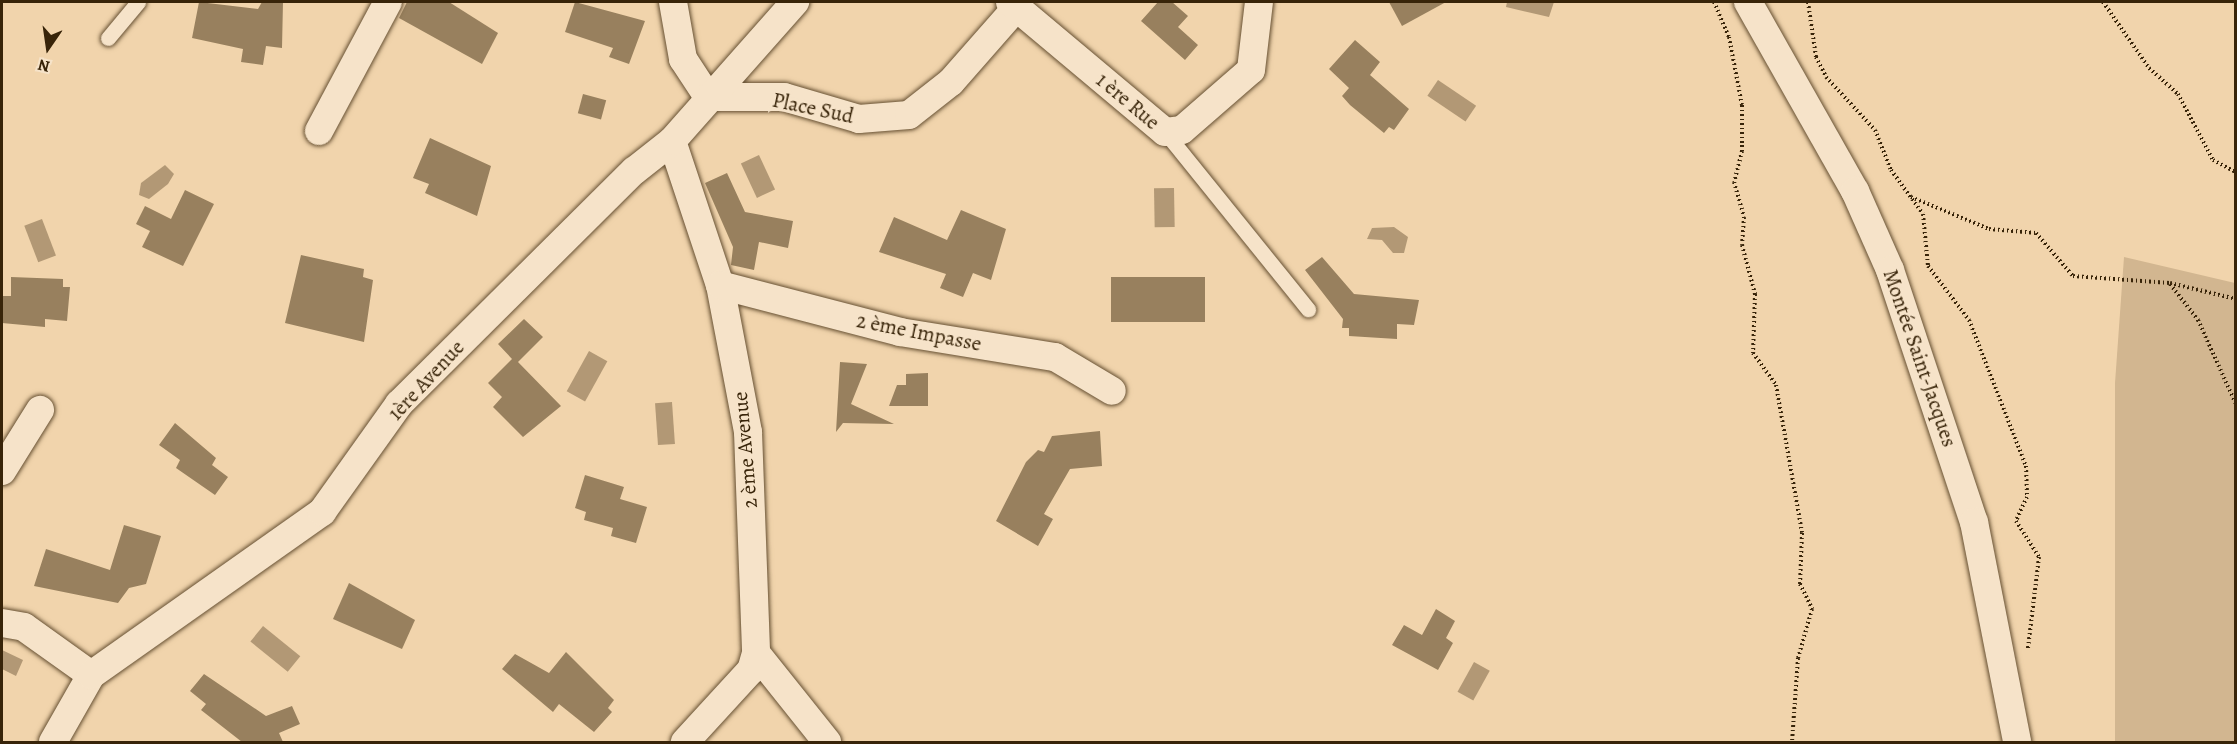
<!DOCTYPE html>
<html>
<head>
<meta charset="utf-8">
<style>
	body { margin:0 }
	#map { position:relative; width:2237px; height:744px; overflow:hidden; background:#f1d4ac; font-family:Alegreya,serif }
	div>[style] { position:absolute }
	.green>* { inset:0; background:#d2b690 }
	.water>* { inset:0; background:#b29875; transform-origin:0 0 }
	.building>* { inset:0; background:#98805e; transform-origin:0 0 }
	.path>* { height:4px; margin-top:-2px; transform-origin:0; background:repeating-linear-gradient(90deg,#382409 0 1.5px,transparent 0 4.5px) }
	.roads { filter:drop-shadow(0 0 2px #665032) drop-shadow(0 0 2px #665032) }
	.service>* { height:15px; margin:-7.5px; padding:0 7.5px; transform-origin:7.5px; border-radius:7.5px; background:#f6e3c9 }
	.minor>* { height:28px; margin:-14px; padding:0 14px; transform-origin:14px; border-radius:14px; background:#f6e3c9 }
	span { translate:-50% -50%; white-space:nowrap; text-align:center; line-height:1.15; -webkit-text-stroke:5px #f6e3c9; paint-order:stroke }
	.street-label { font-size:21px; color:#382409 }
	.frame { position:absolute; inset:0; border:3px solid #382409; pointer-events:none }
	.north { position:absolute; left:18px; top:18px; width:60px; height:60px; -webkit-text-stroke:4px #f6e3c9; paint-order:stroke; rotate:193deg; font-size:16px; font-weight:700; line-height:24px; text-align:center; color:#382409 }
	.north::after { content:''; display:block; margin:auto; width:21px; height:27px; background:#382409; clip-path:polygon(50% 0,100% 100%,50% 72%,0 100%) }
</style>
</head>
<body>
<div id="map">
	<div class="green">
		<div style="clip-path:polygon(2124px 257px,2235px 283px,2235px 742px,2115px 742px,2115px 383px)"></div>
	</div>
	<div class="water">
		<div style="clip-path:polygon(1507px 2px,1554px 2px,1549px 17px,1506px 7px)"></div>
		<div style="left:1438px;top:80px;width:46px;height:19px;rotate:34deg"></div>
		<div style="left:759px;top:155px;width:38px;height:20px;rotate:65deg"></div>
		<div style="clip-path:polygon(165px 165px,174px 174px,168px 184px,149px 199px,139px 195px,141px 183px)"></div>
		<div style="left:1174px;top:188px;width:39px;height:20px;rotate:89deg"></div>
		<div style="left:42px;top:219px;width:39px;height:19px;rotate:69deg"></div>
		<div style="clip-path:polygon(1394px 227px,1408px 237px,1404px 253px,1393px 253px,1382px 240px,1367px 239px,1372px 228px)"></div>
		<div style="left:589px;top:351px;width:21px;height:46px;rotate:29deg"></div>
		<div style="left:672px;top:402px;width:42px;height:17px;rotate:86deg"></div>
		<div style="left:263px;top:626px;width:48px;height:20px;rotate:39deg"></div>
		<div style="clip-path:polygon(2px 650px,23px 660px,16px 676px,2px 669px)"></div>
		<div style="left:1474px;top:662px;width:18px;height:34px;rotate:29deg"></div>
	</div>
	<div class="building">
		<div style="clip-path:polygon(199px 2px,258px 9px,262px 2px,283px 2px,282px 48px,266px 46px,263px 65px,241px 62px,243px 49px,192px 38px)"></div>
		<div style="clip-path:polygon(407px 2px,449px 2px,498px 33px,482px 64px,399px 18px)"></div>
		<div style="clip-path:polygon(575px 2px,645px 21px,629px 64px,609px 57px,613px 48px,565px 32px)"></div>
		<div style="clip-path:polygon(1158px 2px,1172px 2px,1188px 16px,1178px 27px,1198px 45px,1185px 60px,1141px 21px)"></div>
		<div style="clip-path:polygon(1389px 2px,1446px 2px,1402px 26px)"></div>
		<div style="clip-path:polygon(1355px 40px,1380px 62px,1370px 75px,1409px 109px,1394px 130px,1389px 127px,1384px 133px,1350px 105px,1342px 96px,1349px 88px,1329px 69px)"></div>
		<div style="left:583px;top:94px;width:24px;height:20px;rotate:15deg"></div>
		<div style="clip-path:polygon(430px 138px,491px 166px,477px 216px,425px 193px,429px 184px,413px 178px)"></div>
		<div style="clip-path:polygon(727px 173px,745px 212px,793px 221px,788px 248px,759px 242px,754px 270px,731px 265px,733px 247px,705px 183px)"></div>
		<div style="clip-path:polygon(185px 190px,214px 204px,183px 266px,142px 247px,150px 231px,136px 224px,145px 206px,171px 219px)"></div>
		<div style="clip-path:polygon(961px 210px,1006px 229px,991px 280px,973px 273px,963px 297px,940px 288px,946px 274px,879px 252px,894px 217px,947px 240px)"></div>
		<div style="clip-path:polygon(301px 255px,364px 269px,363px 277px,373px 280px,364px 342px,285px 323px)"></div>
		<div style="clip-path:polygon(1322px 257px,1354px 294px,1419px 300px,1414px 325px,1397px 324px,1397px 339px,1349px 336px,1349px 328px,1342px 328px,1343px 319px,1305px 270px)"></div>
		<div style="clip-path:polygon(11px 277px,63px 279px,63px 287px,70px 287px,67px 321px,45px 319px,45px 327px,2px 323px,2px 296px,11px 296px)"></div>
		<div style="left:1205px;top:277px;width:45px;height:94px;rotate:90deg"></div>
		<div style="clip-path:polygon(524px 319px,543px 337px,518px 362px,561px 406px,523px 437px,493px 407px,502px 397px,488px 383px,512px 359px,498px 344px)"></div>
		<div style="clip-path:polygon(840px 362px,867px 364px,851px 404px,894px 424px,843px 423px,836px 432px)"></div>
		<div style="clip-path:polygon(928px 373px,928px 406px,889px 406px,897px 385px,906px 385px,906px 374px)"></div>
		<div style="clip-path:polygon(175px 423px,216px 458px,212px 465px,228px 477px,215px 495px,176px 468px,180px 460px,159px 445px)"></div>
		<div style="clip-path:polygon(1100px 431px,1102px 466px,1070px 469px,1044px 514px,1053px 519px,1038px 546px,996px 521px,1026px 462px,1038px 450px,1044px 452px,1052px 436px)"></div>
		<div style="clip-path:polygon(585px 475px,624px 487px,620px 499px,647px 507px,636px 543px,611px 536px,613px 528px,584px 520px,586px 512px,575px 508px)"></div>
		<div style="clip-path:polygon(124px 525px,161px 536px,146px 584px,129px 588px,118px 603px,34px 586px,46px 549px,110px 570px)"></div>
		<div style="clip-path:polygon(349px 583px,415px 620px,402px 649px,333px 619px)"></div>
		<div style="clip-path:polygon(1436px 609px,1455px 621px,1446px 638px,1453px 643px,1438px 670px,1392px 645px,1404px 625px,1422px 635px)"></div>
		<div style="clip-path:polygon(566px 652px,614px 700px,608px 708px,612px 712px,594px 732px,559px 704px,553px 712px,502px 669px,515px 654px,549px 673px)"></div>
		<div style="clip-path:polygon(204px 674px,266px 716px,292px 706px,300px 724px,279px 733px,283px 742px,242px 742px,201px 710px,206px 704px,190px 691px)"></div>
	</div>
	<div class="path">
		<div style="left:1714px;top:2px;width:38px;rotate:67deg"></div>
		<div style="left:1729px;top:37px;width:69px;rotate:79.2deg"></div>
		<div style="left:1742px;top:105px;width:46px;rotate:90deg"></div>
		<div style="left:1742px;top:151px;width:32px;rotate:104deg"></div>
		<div style="left:1734px;top:182px;width:36px;rotate:74deg"></div>
		<div style="left:1744px;top:217px;width:28px;rotate:94deg"></div>
		<div style="left:1742px;top:245px;width:51px;rotate:75.1deg"></div>
		<div style="left:1755px;top:294px;width:59px;rotate:91.9deg"></div>
		<div style="left:1753px;top:353px;width:39px;rotate:54deg"></div>
		<div style="left:1776px;top:385px;width:150px;rotate:80deg"></div>
		<div style="left:1802px;top:533px;width:51px;rotate:92.2deg"></div>
		<div style="left:1800px;top:584px;width:28px;rotate:64deg"></div>
		<div style="left:1812px;top:609px;width:51px;rotate:105.9deg"></div>
		<div style="left:1798px;top:658px;width:84px;rotate:94.1deg"></div>
		<div style="left:1808px;top:2px;width:56px;rotate:81.7deg"></div>
		<div style="left:1816px;top:57px;width:22px;rotate:63deg"></div>
		<div style="left:1826px;top:77px;width:72px;rotate:47.2deg"></div>
		<div style="left:1875px;top:130px;width:43px;rotate:68.2deg"></div>
		<div style="left:1891px;top:170px;width:54px;rotate:54deg"></div>
		<div style="left:1923px;top:214px;width:52px;rotate:84.5deg"></div>
		<div style="left:1928px;top:266px;width:68px;rotate:52.8deg"></div>
		<div style="left:1969px;top:320px;width:157px;rotate:68.7deg"></div>
		<div style="left:2026px;top:466px;width:31px;rotate:88deg"></div>
		<div style="left:2027px;top:497px;width:26px;rotate:115deg"></div>
		<div style="left:2016px;top:521px;width:43px;rotate:57.4deg"></div>
		<div style="left:2039px;top:557px;width:92px;rotate:96.9deg"></div>
		<div style="left:2103px;top:2px;width:80px;rotate:55.1deg"></div>
		<div style="left:2149px;top:68px;width:39px;rotate:42deg"></div>
		<div style="left:2178px;top:94px;width:75px;rotate:62.1deg"></div>
		<div style="left:2213px;top:160px;width:26px;rotate:28deg"></div>
		<div style="left:1911px;top:197px;width:84px;rotate:22.3deg"></div>
		<div style="left:1989px;top:229px;width:47px;rotate:4.9deg"></div>
		<div style="left:2036px;top:233px;width:57px;rotate:49.3deg"></div>
		<div style="left:2073px;top:276px;width:97px;rotate:4.1deg"></div>
		<div style="left:2170px;top:283px;width:68px;rotate:13.6deg"></div>
		<div style="left:2170px;top:284px;width:46px;rotate:52.1deg"></div>
		<div style="left:2198px;top:320px;width:92px;rotate:65.7deg"></div>
	</div>
	<div class="roads">
		<div class="service">
			<div style="left:108px;top:38px;width:47px;rotate:-50.2deg"></div>
			<div style="left:1165px;top:132px;width:228px;rotate:51.1deg"></div>
		</div>
		<div class="minor">
			<div style="left:673px;top:2px;width:58px;rotate:80deg"></div>
			<div style="left:683px;top:59px;width:45px;rotate:56.7deg"></div>
			<div style="left:708px;top:97px;width:76px"></div>
			<div style="left:784px;top:97px;width:78px;rotate:16.3deg"></div>
			<div style="left:859px;top:119px;width:50px;rotate:-4.6deg"></div>
			<div style="left:909px;top:115px;width:53px;rotate:-38.2deg"></div>
			<div style="left:951px;top:82px;width:100px;rotate:-48.7deg"></div>
			<div style="left:1010px;top:2px;width:202px;rotate:40deg"></div>
			<div style="left:1165px;top:132px;width:17px;rotate:-7deg"></div>
			<div style="left:1182px;top:130px;width:91px;rotate:-41deg"></div>
			<div style="left:1251px;top:70px;width:68px;rotate:-83.3deg"></div>
			<div style="left:1748px;top:2px;width:217px;rotate:60.5deg"></div>
			<div style="left:1855px;top:191px;width:86px;rotate:66.1deg"></div>
			<div style="left:1890px;top:270px;width:266px;rotate:71.6deg"></div>
			<div style="left:1974px;top:522px;width:224px;rotate:78.9deg"></div>
			<div style="left:319px;top:131px;width:146px;rotate:-61.9deg"></div>
			<div style="left:672px;top:141px;width:152px;rotate:71.6deg"></div>
			<div style="left:720px;top:285px;width:150px;rotate:79.2deg"></div>
			<div style="left:748px;top:432px;width:221px;rotate:87.9deg"></div>
			<div style="left:756px;top:653px;width:18px;rotate:106deg"></div>
			<div style="left:751px;top:670px;width:98px;rotate:132.5deg"></div>
			<div style="left:720px;top:285px;width:186px;rotate:14.6deg"></div>
			<div style="left:900px;top:332px;width:157px;rotate:9.2deg"></div>
			<div style="left:1055px;top:357px;width:66px;rotate:30.8deg"></div>
			<div style="left:2px;top:471px;width:72px;rotate:-58.1deg"></div>
			<div style="left:2px;top:623px;width:22px;rotate:10deg"></div>
			<div style="left:24px;top:627px;width:82px;rotate:35.6deg"></div>
			<div style="left:756px;top:653px;width:114px;rotate:51.4deg"></div>
			<div style="left:53px;top:742px;width:77px;rotate:-60.4deg"></div>
			<div style="left:91px;top:675px;width:283px;rotate:-35.2deg"></div>
			<div style="left:322px;top:512px;width:133px;rotate:-54.5deg"></div>
			<div style="left:399px;top:404px;width:331px;rotate:-44.8deg"></div>
			<div style="left:634px;top:171px;width:48px;rotate:-38.3deg"></div>
			<div style="left:672px;top:141px;width:186px;rotate:-48.5deg"></div>
		</div>
	</div>
	<div class="street-label">
		<span style="left:1128px;top:101px;rotate:40deg">1 ère Rue</span>
		<span style="left:813px;top:108px;rotate:12deg">Place Sud</span>
		<span style="left:919px;top:332px;rotate:11deg">2 ème Impasse</span>
		<span style="left:1920px;top:358px;rotate:71deg">Montée Saint-Jacques</span>
		<span style="left:426px;top:380px;rotate:-47deg">1ère Avenue</span>
		<span style="left:745px;top:450px;rotate:-95deg">2 ème Avenue</span>
	</div>
	<div class="frame"></div>
	<div class="north">N</div>
</div>
</body>
</html>
